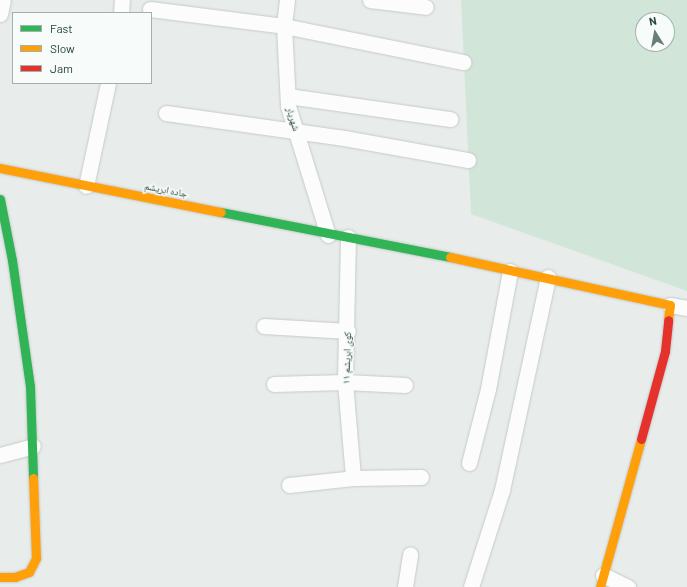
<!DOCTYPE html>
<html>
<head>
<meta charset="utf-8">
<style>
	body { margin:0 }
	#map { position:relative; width:687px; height:587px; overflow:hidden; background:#e8edeb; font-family:Barlow,"Noto Naskh Arabic",sans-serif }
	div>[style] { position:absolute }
	.green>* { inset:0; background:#d1e6d8 }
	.roads { filter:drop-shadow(0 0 1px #c5cac8) drop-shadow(0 0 1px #c5cac8) }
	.street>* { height:15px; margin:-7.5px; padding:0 7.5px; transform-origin:7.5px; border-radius:7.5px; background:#fcfcfc }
	.fast>* { height:9px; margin:-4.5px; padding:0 4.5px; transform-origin:4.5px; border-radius:4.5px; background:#30b455 }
	.slow>* { height:9px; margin:-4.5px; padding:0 4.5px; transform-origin:4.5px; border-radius:4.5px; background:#ff9f0a }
	.jam>* { height:9px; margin:-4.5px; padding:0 4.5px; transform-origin:4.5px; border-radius:4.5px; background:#e5322d }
	span { translate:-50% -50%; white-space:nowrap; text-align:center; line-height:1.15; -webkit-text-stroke:3px #f7fbf9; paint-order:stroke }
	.street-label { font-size:10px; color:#24423a }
	.legend { position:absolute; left:12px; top:12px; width:140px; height:72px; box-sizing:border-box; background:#f7fbf9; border:1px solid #a3b1ad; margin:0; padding:5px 7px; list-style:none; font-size:12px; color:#24423a }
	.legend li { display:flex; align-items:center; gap:8px; height:20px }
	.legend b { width:20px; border:1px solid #a3b1ad }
	.north { position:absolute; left:635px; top:12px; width:40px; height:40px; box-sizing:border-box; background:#f7fbf9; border:1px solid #a3b1ad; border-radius:50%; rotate:349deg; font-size:11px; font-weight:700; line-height:16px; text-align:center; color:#24423a }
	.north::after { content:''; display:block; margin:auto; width:14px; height:18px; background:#697e78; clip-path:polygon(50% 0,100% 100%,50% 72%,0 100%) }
</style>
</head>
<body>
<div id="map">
	<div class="green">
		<div style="clip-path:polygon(evenodd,461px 0,687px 0,687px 291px,471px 214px,461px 0,643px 20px,667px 20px,667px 44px,643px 44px,643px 20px)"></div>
	</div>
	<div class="roads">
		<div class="street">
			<div style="left:287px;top:0;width:26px;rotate:97deg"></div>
			<div style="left:284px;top:26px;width:80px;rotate:87.1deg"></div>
			<div style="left:288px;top:106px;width:135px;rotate:72.8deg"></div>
			<div style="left:370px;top:0;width:56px;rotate:7.1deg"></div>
			<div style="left:150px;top:9px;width:135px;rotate:7.2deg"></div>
			<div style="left:284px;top:26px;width:183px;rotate:11.4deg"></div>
			<div style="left:121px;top:13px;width:13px;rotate:-86deg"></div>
			<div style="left:0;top:14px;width:14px;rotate:-78deg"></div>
			<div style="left:288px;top:96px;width:164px;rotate:8.1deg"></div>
			<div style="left:166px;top:113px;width:180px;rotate:8deg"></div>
			<div style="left:344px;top:138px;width:126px;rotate:10.1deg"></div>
			<div style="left:86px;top:186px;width:105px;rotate:-77.9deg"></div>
			<div style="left:348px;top:237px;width:145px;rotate:91.2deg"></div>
			<div style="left:345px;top:382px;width:96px;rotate:85.2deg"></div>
			<div style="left:670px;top:305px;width:17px;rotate:10deg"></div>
			<div style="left:264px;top:326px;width:84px;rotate:3.4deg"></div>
			<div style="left:274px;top:384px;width:71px;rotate:-1.6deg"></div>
			<div style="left:345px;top:382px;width:60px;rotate:2.9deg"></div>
			<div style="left:0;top:455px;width:34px;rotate:-15deg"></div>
			<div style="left:469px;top:463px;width:76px;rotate:-75.6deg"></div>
			<div style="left:488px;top:389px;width:120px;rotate:-79.4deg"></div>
			<div style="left:289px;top:485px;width:64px;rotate:-6.2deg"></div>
			<div style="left:353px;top:478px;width:68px;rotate:-0.8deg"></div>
			<div style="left:603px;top:575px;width:28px;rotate:26deg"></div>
			<div style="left:405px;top:587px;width:33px;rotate:-81deg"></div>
			<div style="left:471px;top:587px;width:102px;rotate:-72.3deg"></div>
			<div style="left:502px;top:490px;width:218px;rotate:-77.8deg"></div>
		</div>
		<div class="fast">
			<div style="left:0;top:199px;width:62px;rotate:78.9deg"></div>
			<div style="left:12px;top:260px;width:127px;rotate:81.9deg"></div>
			<div style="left:30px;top:386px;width:92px;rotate:88.1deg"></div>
			<div style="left:221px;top:212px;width:233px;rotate:11.1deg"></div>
		</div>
		<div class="slow">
			<div style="left:0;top:168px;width:225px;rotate:11.3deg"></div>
			<div style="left:450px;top:257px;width:225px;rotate:12.3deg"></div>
			<div style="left:670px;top:305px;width:15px;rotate:98deg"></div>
			<div style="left:0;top:577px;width:15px"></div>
			<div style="left:15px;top:577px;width:15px;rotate:-20deg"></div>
			<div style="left:29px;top:572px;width:16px;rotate:-63deg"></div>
			<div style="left:36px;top:558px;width:80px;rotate:-92.1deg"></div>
			<div style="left:600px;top:587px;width:154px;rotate:-74.5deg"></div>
		</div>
		<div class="jam">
			<div style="left:641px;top:439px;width:91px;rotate:-74.7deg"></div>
			<div style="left:665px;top:351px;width:31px;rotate:-84deg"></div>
		</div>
	</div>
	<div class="street-label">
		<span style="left:293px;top:119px;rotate:73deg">شهریار</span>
		<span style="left:166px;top:190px;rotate:11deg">جاده ابریشم</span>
		<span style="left:347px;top:358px;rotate:-88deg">کوی ابریشم ۱۱</span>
	</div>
	<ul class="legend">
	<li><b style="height:5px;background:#30b455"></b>Fast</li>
	<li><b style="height:5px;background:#ff9f0a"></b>Slow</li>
	<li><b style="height:5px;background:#e5322d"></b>Jam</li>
	</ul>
	<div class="north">N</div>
</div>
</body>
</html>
